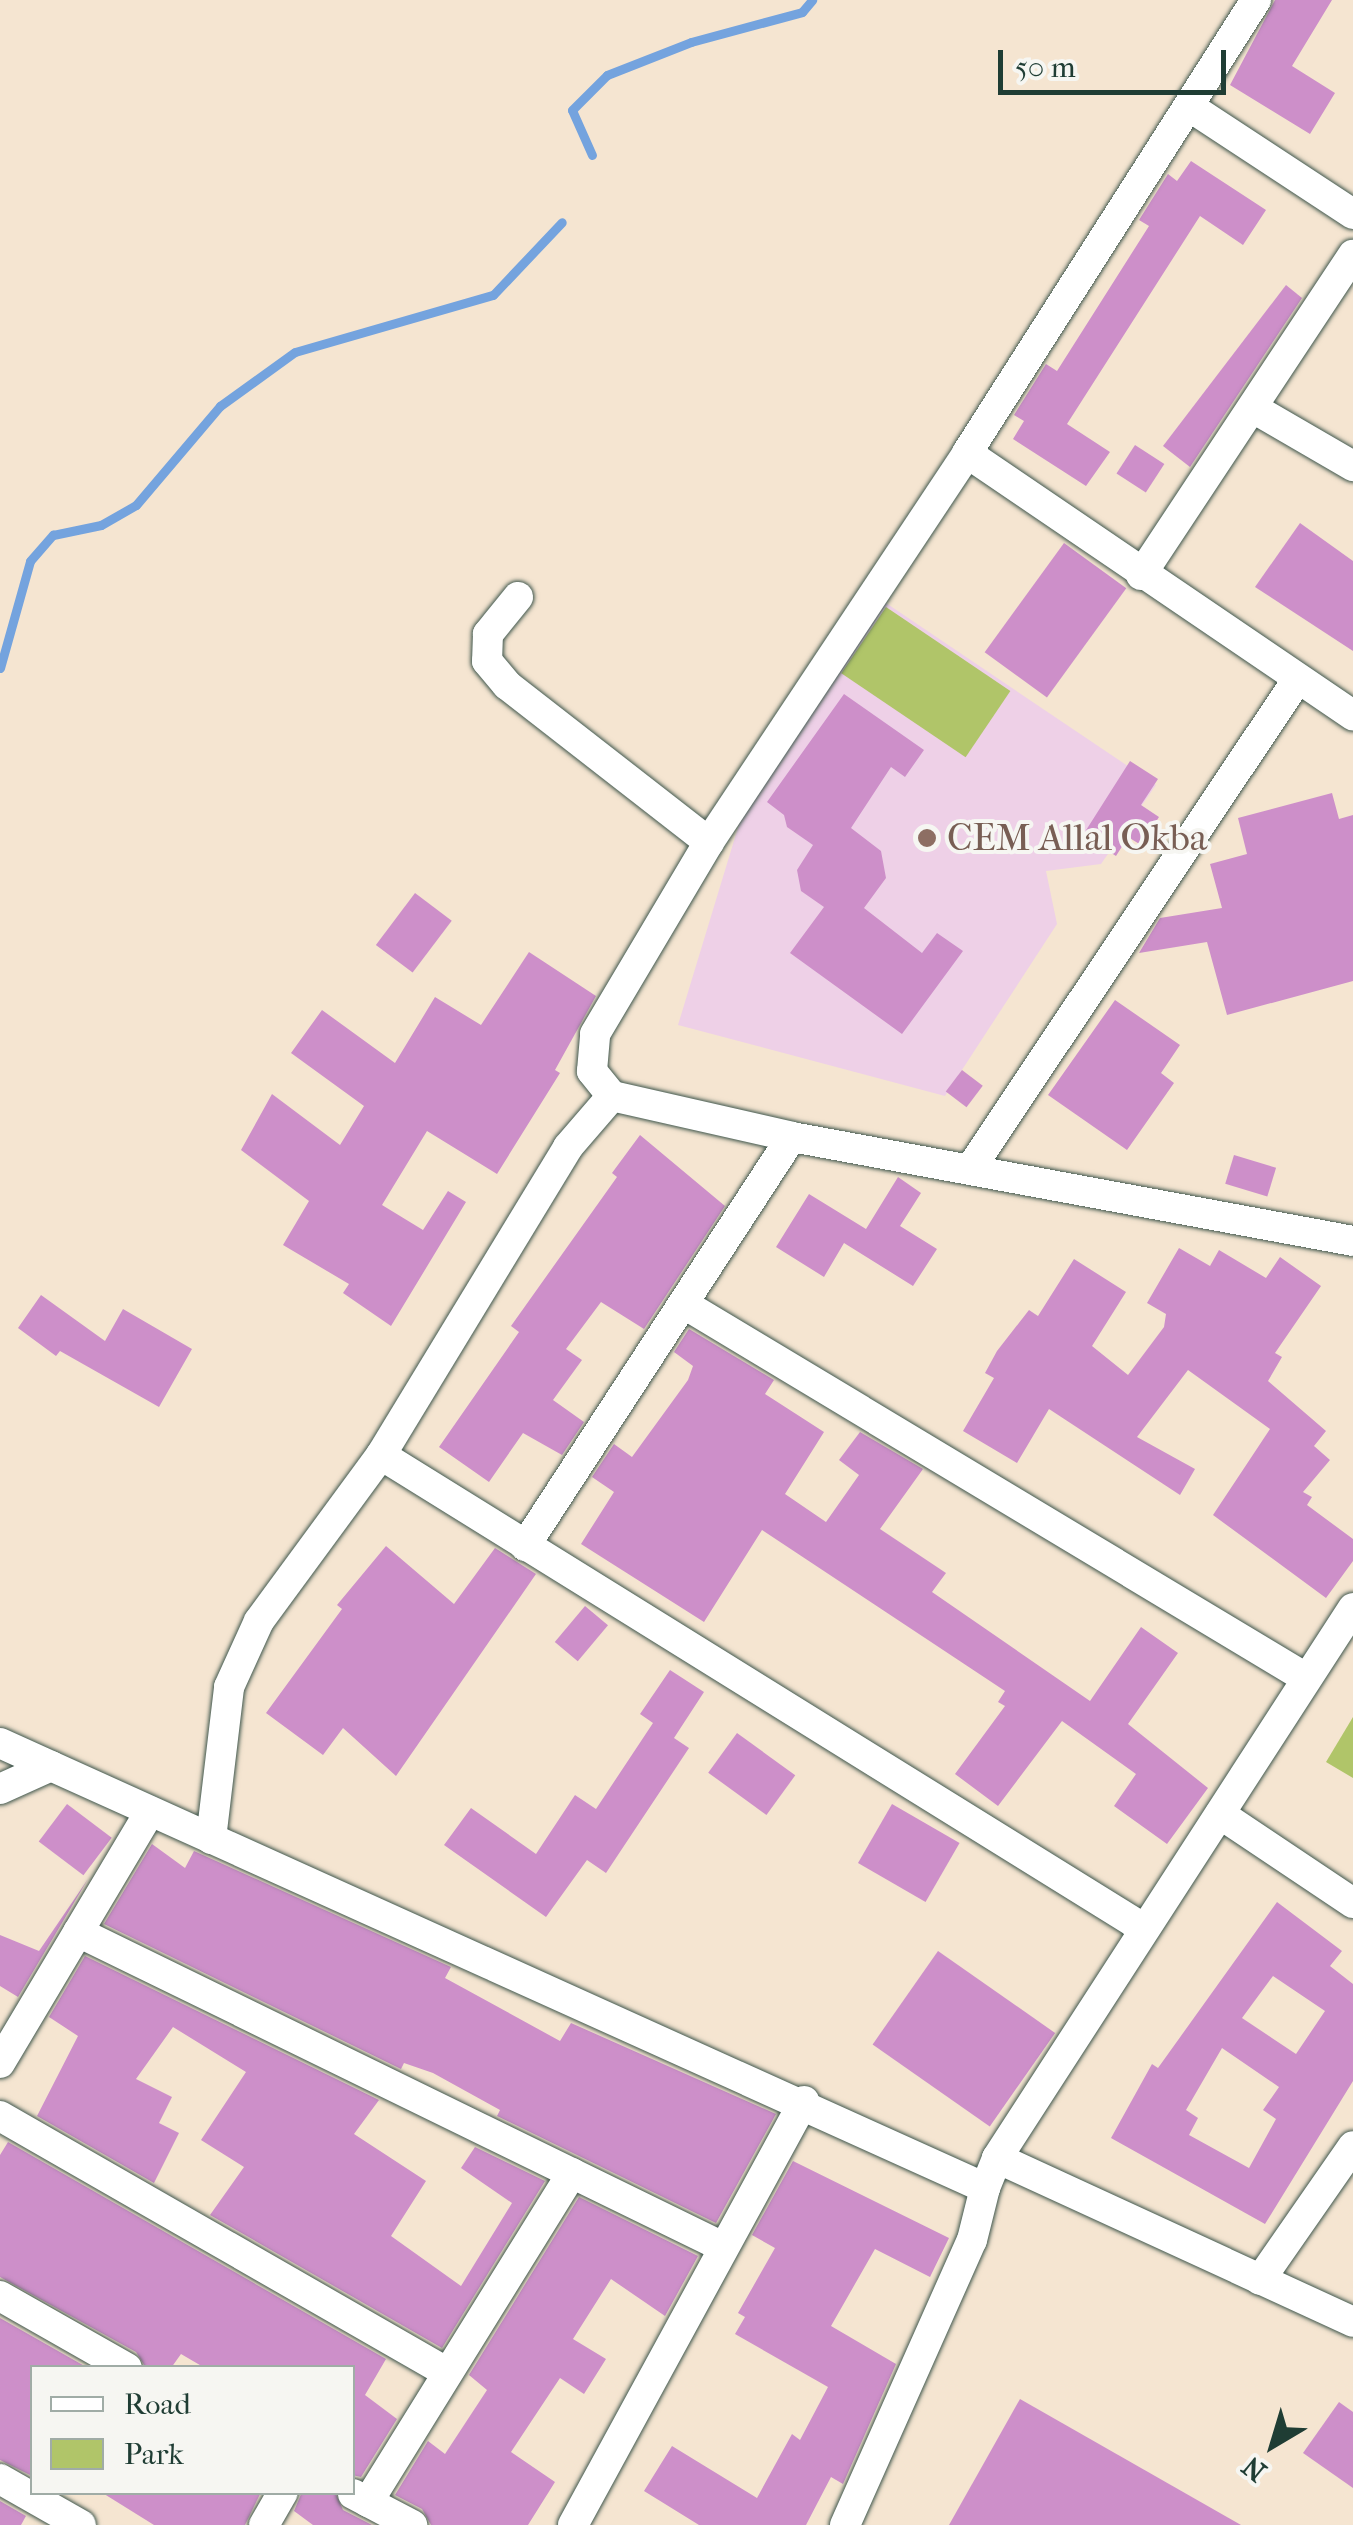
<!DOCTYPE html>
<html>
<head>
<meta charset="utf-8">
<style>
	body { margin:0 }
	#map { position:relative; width:1353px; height:2525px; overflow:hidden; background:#f5e5d1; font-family:"IM FELL French Canon",serif }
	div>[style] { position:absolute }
	.built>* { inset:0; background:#eed0e7 }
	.green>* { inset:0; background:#b0c569; transform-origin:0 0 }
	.stream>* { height:9px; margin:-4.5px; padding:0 4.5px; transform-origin:4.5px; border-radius:4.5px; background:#74a3de }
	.building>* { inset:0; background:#cd8fc9; transform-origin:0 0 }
	.roads { filter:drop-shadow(0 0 2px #3f564c) drop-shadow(0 0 2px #3f564c) }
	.minor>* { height:30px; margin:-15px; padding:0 15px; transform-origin:15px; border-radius:15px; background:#fff }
	.dots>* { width:28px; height:28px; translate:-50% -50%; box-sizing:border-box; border:5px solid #f6f6f2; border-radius:50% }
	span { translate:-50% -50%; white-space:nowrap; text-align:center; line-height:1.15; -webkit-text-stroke:8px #f6f6f2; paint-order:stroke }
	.education-label { font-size:38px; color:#785e54 }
	.left { translate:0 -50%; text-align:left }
	.legend { position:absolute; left:30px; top:2365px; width:325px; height:130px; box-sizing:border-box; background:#f6f6f2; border:2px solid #a0aca6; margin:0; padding:12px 18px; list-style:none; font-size:30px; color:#1f3d34 }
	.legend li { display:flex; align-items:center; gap:20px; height:50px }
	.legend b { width:50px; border:2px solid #a0aca6 }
	.north { position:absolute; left:1223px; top:2395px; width:100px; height:100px; -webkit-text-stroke:8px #f6f6f2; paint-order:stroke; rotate:218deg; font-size:28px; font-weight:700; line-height:40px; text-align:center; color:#1f3d34 }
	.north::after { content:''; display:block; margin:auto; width:35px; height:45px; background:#1f3d34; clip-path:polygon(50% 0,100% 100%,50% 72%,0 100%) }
	.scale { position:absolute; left:998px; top:50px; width:228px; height:45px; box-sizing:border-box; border:5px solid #1f3d34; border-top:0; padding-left:12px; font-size:30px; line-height:35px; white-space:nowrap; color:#1f3d34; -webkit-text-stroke:8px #f6f6f2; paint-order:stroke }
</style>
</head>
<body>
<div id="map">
	<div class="built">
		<div style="clip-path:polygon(883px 601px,1156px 785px,1101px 864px,1046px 871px,1057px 924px,945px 1096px,678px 1025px,743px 811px)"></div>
	</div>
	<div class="green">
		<div style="left:886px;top:607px;width:150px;height:80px;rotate:34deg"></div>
		<div style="clip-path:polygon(1353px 1717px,1353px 1778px,1326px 1762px)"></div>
	</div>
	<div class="stream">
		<div style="left:592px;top:155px;width:49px;rotate:-114deg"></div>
		<div style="left:572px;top:110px;width:49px;rotate:-45deg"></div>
		<div style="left:607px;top:75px;width:90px;rotate:-21.4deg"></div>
		<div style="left:691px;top:42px;width:115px;rotate:-15.1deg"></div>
		<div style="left:802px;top:12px;width:16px;rotate:-50deg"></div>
		<div style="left:0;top:668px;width:111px;rotate:-74.3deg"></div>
		<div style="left:30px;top:561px;width:35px;rotate:-49deg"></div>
		<div style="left:53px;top:535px;width:49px;rotate:-11.8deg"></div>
		<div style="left:101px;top:525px;width:40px;rotate:-29.7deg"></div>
		<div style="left:136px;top:505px;width:130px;rotate:-49.7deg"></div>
		<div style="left:220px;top:406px;width:92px;rotate:-35.8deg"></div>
		<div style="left:295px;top:352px;width:206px;rotate:-16.1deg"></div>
		<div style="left:493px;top:295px;width:100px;rotate:-46.6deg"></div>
	</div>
	<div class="building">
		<div style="clip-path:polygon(1275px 0,1332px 0,1292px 66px,1335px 93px,1310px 134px,1230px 85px)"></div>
		<div style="clip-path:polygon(1191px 161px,1266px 210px,1243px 245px,1200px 216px,1067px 424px,1110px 452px,1086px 486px,1013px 439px,1024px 421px,1014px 415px,1046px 364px,1057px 371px,1149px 226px,1139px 220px,1168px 174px,1177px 181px)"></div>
		<div style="clip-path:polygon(1286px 285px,1302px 298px,1190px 467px,1163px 446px)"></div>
		<div style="left:1135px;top:445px;width:35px;height:34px;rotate:33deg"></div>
		<div style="clip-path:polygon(1300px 523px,1353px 561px,1353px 651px,1255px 587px)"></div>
		<div style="left:1064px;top:543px;width:77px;height:135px;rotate:36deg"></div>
		<div style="clip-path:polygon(844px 694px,924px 750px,905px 777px,891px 767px,851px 828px,881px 851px,886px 878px,864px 908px,922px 953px,937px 933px,963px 951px,902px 1034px,790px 953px,824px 907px,801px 891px,797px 870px,813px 845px,787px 827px,784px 815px,767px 802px)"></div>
		<div style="clip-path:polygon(1130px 761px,1158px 779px,1141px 805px,1159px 817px,1141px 845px,1128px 837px,1116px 856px,1083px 835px)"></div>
		<div style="clip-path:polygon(1332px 793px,1339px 819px,1353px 815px,1353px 981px,1227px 1015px,1207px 942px,1139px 953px,1160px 918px,1222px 908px,1210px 864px,1247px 854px,1238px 818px)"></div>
		<div style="left:415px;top:893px;width:46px;height:65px;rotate:37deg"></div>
		<div style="clip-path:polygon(529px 952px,596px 996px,555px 1070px,560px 1073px,497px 1174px,427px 1131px,382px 1205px,423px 1230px,448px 1191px,466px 1202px,391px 1326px,343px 1293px,349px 1284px,283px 1245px,309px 1201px,241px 1150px,272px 1094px,340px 1145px,364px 1106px,291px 1053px,322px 1010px,395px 1063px,435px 997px,481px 1025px)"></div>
		<div style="clip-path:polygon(1115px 1000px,1180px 1045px,1161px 1073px,1174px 1083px,1127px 1150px,1048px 1095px)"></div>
		<div style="left:962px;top:1070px;width:26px;height:27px;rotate:37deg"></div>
		<div style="clip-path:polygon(640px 1135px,725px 1206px,644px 1329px,601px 1302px,566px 1349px,582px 1360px,553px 1400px,584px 1422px,562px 1455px,523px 1433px,489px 1482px,439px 1447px,519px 1332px,511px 1326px,617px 1177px,612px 1173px)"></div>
		<div style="left:1234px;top:1155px;width:44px;height:30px;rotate:17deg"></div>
		<div style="clip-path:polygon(898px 1177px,921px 1193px,900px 1226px,937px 1249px,913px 1286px,844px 1243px,824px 1277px,776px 1247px,809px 1194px,866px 1229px)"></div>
		<div style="clip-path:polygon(1179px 1248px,1210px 1266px,1219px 1250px,1266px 1278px,1280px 1257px,1321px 1286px,1275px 1353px,1282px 1357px,1268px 1381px,1326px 1431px,1314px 1446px,1330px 1460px,1303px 1492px,1312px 1497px,1307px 1505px,1353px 1539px,1353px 1561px,1326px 1598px,1213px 1515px,1270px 1429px,1188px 1370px,1137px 1437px,1195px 1469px,1180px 1495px,1049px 1409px,1017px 1463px,963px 1431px,994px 1378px,985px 1373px,997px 1351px,1029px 1310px,1038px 1316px,1074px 1259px,1126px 1292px,1092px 1346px,1128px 1375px,1164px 1327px,1166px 1314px,1147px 1303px)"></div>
		<div style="clip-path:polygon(41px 1295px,105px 1341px,123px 1309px,192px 1349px,159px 1407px,60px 1351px,56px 1356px,18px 1328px)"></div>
		<div style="clip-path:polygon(689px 1329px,774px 1380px,765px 1394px,824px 1432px,785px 1494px,826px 1522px,859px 1475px,839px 1460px,860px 1432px,923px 1469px,880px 1529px,946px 1573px,932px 1592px,1090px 1701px,1141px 1627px,1178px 1653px,1128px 1724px,1208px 1788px,1167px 1844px,1114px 1806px,1136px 1774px,1062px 1721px,998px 1806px,955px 1774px,1005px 1706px,998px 1702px,1005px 1691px,762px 1530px,704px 1622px,581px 1544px,614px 1492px,592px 1477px,614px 1444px,632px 1457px,688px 1380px,693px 1366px,674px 1352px)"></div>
		<div style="clip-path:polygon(386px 1546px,454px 1604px,495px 1548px,536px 1574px,396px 1776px,343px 1728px,323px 1755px,266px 1713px,342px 1609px,337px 1605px)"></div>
		<div style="left:585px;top:1606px;width:30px;height:47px;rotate:40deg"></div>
		<div style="clip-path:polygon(670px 1670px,704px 1692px,674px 1738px,689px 1748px,606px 1873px,587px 1860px,546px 1917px,444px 1845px,471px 1808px,536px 1854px,575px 1795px,596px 1809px,653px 1723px,640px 1714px)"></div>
		<div style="left:737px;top:1733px;width:72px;height:49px;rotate:36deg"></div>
		<div style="left:67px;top:1804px;width:56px;height:47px;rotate:37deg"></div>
		<div style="left:892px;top:1804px;width:78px;height:68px;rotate:30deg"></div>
		<div style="clip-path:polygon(152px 1844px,185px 1868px,194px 1851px,451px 1967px,445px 1978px,560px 2041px,571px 2023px,776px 2114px,716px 2223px,497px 2116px,500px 2110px,433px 2073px,404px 2063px,401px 2069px,104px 1924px)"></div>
		<div style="clip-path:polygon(88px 1879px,18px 1997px,0 1986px,0 1935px,39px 1951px)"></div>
		<div style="clip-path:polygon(evenodd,1277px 1902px,1342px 1951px,1330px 1966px,1353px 1984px,1353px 2081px,1265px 2224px,1111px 2138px,1152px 2064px,1158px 2068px,1277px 1902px,1273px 1976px,1325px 2011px,1296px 2054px,1242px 2018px,1273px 1976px,1277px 1902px,1222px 2048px,1279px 2087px,1263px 2110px,1276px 2119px,1249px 2168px,1189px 2135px,1198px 2118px,1186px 2110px,1222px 2048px)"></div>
		<div style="left:938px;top:1951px;width:143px;height:114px;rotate:35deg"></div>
		<div style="clip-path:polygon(85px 1956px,379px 2100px,354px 2134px,426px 2181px,391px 2236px,461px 2286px,512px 2203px,461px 2168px,475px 2147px,545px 2181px,442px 2348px,210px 2215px,244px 2167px,201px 2140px,246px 2072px,173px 2027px,136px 2079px,172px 2097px,159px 2123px,179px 2133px,154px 2183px,37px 2116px,78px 2036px,49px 2017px)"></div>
		<div style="clip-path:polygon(8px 2142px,386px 2359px,365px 2395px,397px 2419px,361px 2477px,352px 2475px,352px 2368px,205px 2368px,181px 2354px,171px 2368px,146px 2368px,136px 2352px,0 2277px,0 2155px)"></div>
		<div style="clip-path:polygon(793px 2161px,949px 2238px,930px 2277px,875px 2249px,831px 2326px,896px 2364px,843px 2484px,831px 2477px,806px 2525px,699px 2525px,644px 2491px,672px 2446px,757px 2498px,792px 2434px,800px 2440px,828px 2387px,735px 2334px,745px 2317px,738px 2313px,775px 2248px,752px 2235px)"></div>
		<div style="clip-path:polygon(579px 2197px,698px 2256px,665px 2316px,611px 2279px,573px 2339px,606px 2359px,584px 2394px,560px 2378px,511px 2452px,555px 2482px,528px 2525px,431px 2525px,422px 2509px,395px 2495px,428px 2441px,445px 2454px,487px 2390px,469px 2375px)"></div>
		<div style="clip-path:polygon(0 2318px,88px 2368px,32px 2368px,32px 2476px,0 2460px)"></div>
		<div style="clip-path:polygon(1020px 2399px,1241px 2525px,949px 2525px)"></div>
		<div style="clip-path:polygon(1339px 2402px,1353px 2412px,1353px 2488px,1303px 2453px)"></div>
		<div style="clip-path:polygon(101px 2492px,261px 2492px,245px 2525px,154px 2525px)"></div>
		<div style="clip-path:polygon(302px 2492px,335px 2492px,343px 2510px,372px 2525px,313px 2525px,294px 2511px)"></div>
		<div style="clip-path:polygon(0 2501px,26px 2516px,21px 2525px,0 2525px)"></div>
	</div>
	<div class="roads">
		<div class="minor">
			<div style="left:1256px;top:0;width:537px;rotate:122.54deg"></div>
			<div style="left:967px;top:453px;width:467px;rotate:34.2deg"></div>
			<div style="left:1190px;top:107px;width:195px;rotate:33.3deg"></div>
			<div style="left:1253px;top:408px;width:116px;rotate:30.1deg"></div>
			<div style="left:1141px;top:575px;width:384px;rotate:-56.5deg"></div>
			<div style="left:518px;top:597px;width:48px;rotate:129deg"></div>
			<div style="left:488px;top:634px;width:27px;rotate:92deg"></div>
			<div style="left:487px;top:661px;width:31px;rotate:50deg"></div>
			<div style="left:507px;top:685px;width:256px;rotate:37.9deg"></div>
			<div style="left:612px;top:1096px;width:32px;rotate:-129deg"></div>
			<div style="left:592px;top:1071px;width:37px;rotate:-85deg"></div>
			<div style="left:595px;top:1034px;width:223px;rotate:-59.3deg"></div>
			<div style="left:709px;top:842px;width:467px;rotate:-56.4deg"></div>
			<div style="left:973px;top:1165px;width:583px;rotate:-56.26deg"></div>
			<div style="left:684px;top:1304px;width:726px;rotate:31.02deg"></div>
			<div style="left:381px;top:1455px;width:897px;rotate:31.83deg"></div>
			<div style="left:525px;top:1546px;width:488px;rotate:-56.9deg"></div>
			<div style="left:0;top:1743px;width:1081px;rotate:24.31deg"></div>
			<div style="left:985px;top:2188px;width:32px;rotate:-68deg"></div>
			<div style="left:997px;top:2158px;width:392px;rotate:24.7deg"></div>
			<div style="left:0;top:1789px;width:56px;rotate:-24.3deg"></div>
			<div style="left:1220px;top:1814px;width:160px;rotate:33.8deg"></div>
			<div style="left:211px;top:1839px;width:153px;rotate:-83.2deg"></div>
			<div style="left:229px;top:1687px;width:72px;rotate:-65.6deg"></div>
			<div style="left:259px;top:1621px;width:206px;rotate:-53.7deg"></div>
			<div style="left:381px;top:1455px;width:360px;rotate:-58.7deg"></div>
			<div style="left:568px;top:1147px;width:67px;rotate:-49.2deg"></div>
			<div style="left:612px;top:1096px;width:185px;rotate:12.8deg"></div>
			<div style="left:792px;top:1137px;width:571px;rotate:10.5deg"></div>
			<div style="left:78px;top:1932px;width:718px;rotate:26.03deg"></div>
			<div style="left:0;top:2063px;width:293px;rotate:-59.2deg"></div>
			<div style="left:0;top:2116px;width:516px;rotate:29.84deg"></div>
			<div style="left:997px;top:2158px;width:655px;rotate:-57.09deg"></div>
			<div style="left:1260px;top:2280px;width:163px;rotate:-55.2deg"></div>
			<div style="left:0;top:2296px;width:146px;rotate:29.6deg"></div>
			<div style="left:0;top:2479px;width:93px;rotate:29.6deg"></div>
			<div style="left:353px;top:2494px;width:67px;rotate:27.7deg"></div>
			<div style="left:368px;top:2502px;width:387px;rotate:-58.2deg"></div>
			<div style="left:264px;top:2525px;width:38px;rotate:-60deg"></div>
			<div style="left:573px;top:2525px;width:483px;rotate:-61.4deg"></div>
			<div style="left:845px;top:2525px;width:312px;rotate:-66deg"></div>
			<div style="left:972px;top:2240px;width:54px;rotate:-76deg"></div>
		</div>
	</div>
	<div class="dots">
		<div style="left:927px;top:838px;background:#8d6e63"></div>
	</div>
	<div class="education-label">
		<span class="left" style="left:947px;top:838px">CEM Allal Okba</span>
	</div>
	<ul class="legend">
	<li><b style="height:12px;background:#fff"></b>Road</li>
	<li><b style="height:28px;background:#b0c569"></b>Park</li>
	</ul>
	<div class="north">N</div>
	<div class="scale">50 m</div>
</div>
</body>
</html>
